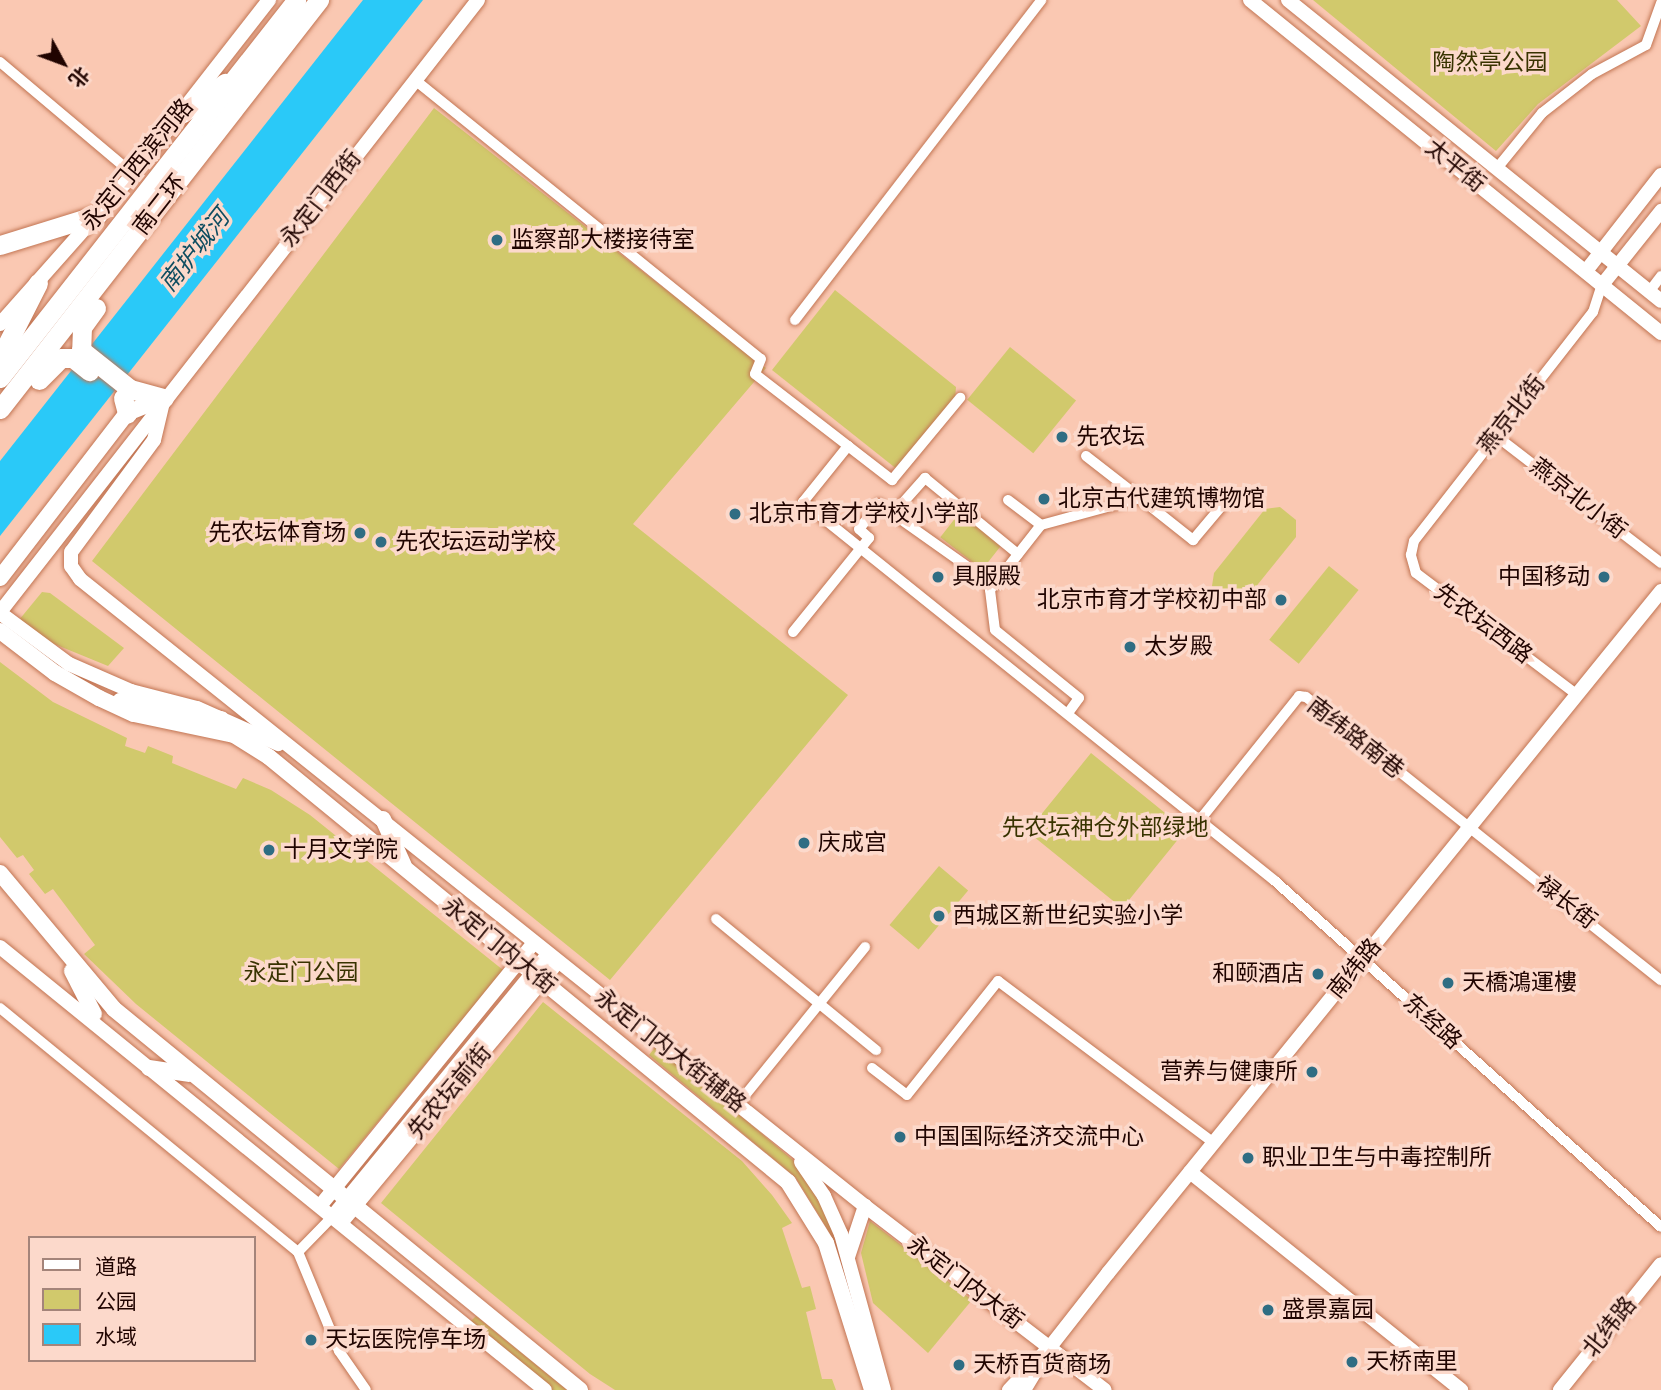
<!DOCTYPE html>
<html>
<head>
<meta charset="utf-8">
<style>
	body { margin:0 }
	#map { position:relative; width:1661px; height:1390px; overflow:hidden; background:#fac8b2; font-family:Karla,"Noto Sans SC",sans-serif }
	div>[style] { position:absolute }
	.green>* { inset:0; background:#d1c96c; transform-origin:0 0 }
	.water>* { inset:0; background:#2ac9f8 }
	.roads { filter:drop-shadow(0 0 2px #c27553) drop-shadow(0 0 2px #c27553) }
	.street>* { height:10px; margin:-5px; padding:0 5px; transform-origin:5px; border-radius:5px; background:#fff }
	.secondary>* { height:14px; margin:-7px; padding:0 7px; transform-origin:7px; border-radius:7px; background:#fff }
	.primary>* { height:16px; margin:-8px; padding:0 8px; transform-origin:8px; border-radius:8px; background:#fff }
	.highway>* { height:19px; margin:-9.5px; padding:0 9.5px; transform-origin:9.5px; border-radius:9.5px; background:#fff }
	.dots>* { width:19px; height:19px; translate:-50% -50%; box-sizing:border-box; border:4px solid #fcd9cb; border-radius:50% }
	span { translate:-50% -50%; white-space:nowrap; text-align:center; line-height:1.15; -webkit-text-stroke:7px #fcd9cb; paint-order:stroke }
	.park-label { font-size:23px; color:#383300 }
	.street-label { font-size:23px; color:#200400 }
	.poi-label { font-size:23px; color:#200400 }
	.left { translate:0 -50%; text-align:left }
	.right { translate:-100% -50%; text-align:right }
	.water-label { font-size:24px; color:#0e4d60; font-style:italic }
	.legend { position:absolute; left:28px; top:1236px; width:228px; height:126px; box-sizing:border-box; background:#fcd9cb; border:2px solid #a4847a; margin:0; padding:9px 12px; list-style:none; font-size:21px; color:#200400 }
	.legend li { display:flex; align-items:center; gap:14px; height:35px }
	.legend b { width:35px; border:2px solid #a4847a }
	.north { position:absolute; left:28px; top:28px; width:70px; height:70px; -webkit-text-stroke:5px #fcd9cb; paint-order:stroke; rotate:131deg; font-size:19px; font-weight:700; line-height:28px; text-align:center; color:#200400 }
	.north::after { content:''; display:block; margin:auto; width:24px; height:32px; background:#200400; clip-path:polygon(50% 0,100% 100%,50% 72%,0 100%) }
</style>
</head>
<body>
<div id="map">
	<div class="green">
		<div style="clip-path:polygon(1313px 0,1617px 0,1641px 26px,1538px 104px,1496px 151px)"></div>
		<div style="clip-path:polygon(434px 108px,766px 368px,633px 524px,848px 695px,610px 980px,92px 561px)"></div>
		<div style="clip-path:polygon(835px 290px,956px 387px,955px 399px,898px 470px,772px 370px)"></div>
		<div style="left:1010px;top:347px;width:85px;height:68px;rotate:39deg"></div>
		<div style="clip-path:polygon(1280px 507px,1296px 520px,1296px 537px,1246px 599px,1233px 603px,1220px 599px,1212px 586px,1214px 573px,1265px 509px)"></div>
		<div style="left:960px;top:512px;width:53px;height:32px;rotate:38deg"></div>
		<div style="left:1329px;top:566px;width:38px;height:95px;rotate:39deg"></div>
		<div style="clip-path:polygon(42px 592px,50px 593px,124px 648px,108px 666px,42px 639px,19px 620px)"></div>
		<div style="clip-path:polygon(0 662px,53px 702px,127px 738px,125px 746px,145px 753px,148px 746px,173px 756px,172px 763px,236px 789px,243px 778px,271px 790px,310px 815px,503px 970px,339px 1169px,136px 1004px,84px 954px,95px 945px,53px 889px,45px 894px,29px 874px,34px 870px,23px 855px,17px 858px,0 837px)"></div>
		<div style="left:1091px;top:753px;width:122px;height:101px;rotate:39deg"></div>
		<div style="left:939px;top:866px;width:38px;height:77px;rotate:40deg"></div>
		<div style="clip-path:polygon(543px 1002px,742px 1161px,772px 1195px,792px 1223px,782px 1228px,802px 1288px,810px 1286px,816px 1309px,806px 1312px,822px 1379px,832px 1379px,836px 1390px,615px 1390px,590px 1374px,381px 1203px)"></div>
		<div style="clip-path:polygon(657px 1045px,794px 1161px,832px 1222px,846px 1273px,828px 1230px,796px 1178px,649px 1055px)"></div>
		<div style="clip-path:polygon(870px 1221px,972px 1300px,928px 1353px,873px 1303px,861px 1253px)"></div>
		<div style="clip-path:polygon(476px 1316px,567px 1390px,552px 1390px,470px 1322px)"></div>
	</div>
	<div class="water">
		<div style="clip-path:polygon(363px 0,423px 0,0 536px,0 461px)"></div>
	</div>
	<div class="roads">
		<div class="street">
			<div style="left:0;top:62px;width:174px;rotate:40.1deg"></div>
			<div style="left:415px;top:80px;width:444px;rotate:38.9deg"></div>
			<div style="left:761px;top:359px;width:16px;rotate:112deg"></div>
			<div style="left:755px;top:374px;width:118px;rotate:37.7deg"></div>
			<div style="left:848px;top:446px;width:72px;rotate:128.8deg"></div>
			<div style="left:803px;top:502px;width:605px;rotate:38.76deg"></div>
			<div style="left:1275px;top:881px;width:518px;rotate:41.87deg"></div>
			<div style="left:1498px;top:167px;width:70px;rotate:-50.8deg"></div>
			<div style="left:1542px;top:113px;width:63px;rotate:-38deg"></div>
			<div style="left:1592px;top:74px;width:61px;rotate:-28.2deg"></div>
			<div style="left:1646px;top:45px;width:45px;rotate:-70.3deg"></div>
			<div style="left:1649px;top:292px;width:20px;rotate:-53deg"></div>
			<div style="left:795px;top:320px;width:404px;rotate:-52.4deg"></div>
			<div style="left:1495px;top:435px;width:210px;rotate:37.6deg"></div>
			<div style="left:848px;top:446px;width:56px;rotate:37.7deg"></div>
			<div style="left:892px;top:480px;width:107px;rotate:-50.3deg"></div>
			<div style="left:1086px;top:456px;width:68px;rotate:37.9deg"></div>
			<div style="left:1008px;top:500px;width:41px;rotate:37.1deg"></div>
			<div style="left:892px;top:515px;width:50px;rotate:-48.3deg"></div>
			<div style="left:925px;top:478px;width:120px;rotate:39.3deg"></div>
			<div style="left:990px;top:590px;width:83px;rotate:-51.9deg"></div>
			<div style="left:1041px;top:525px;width:103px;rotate:-15.3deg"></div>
			<div style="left:1140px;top:498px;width:68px;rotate:38.4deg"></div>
			<div style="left:1193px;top:540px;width:50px;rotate:-49.9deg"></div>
			<div style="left:793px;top:632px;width:121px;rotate:-51deg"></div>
			<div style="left:869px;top:538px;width:13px;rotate:-138deg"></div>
			<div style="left:859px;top:529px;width:32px;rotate:-51deg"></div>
			<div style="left:879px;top:504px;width:135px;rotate:35.3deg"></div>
			<div style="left:989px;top:582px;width:48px;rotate:82.9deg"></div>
			<div style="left:995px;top:630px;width:108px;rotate:39deg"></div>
			<div style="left:1079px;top:698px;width:19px;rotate:126deg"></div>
			<div style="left:1576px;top:694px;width:201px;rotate:-142.9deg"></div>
			<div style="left:1416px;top:573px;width:19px;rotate:-106deg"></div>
			<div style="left:1411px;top:555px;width:14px;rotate:-78deg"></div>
			<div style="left:1414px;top:541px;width:291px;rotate:-52deg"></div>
			<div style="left:1593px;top:312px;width:28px;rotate:-72deg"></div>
			<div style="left:1199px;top:821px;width:160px;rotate:-51.3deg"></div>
			<div style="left:1299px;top:696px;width:7px;rotate:8deg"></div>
			<div style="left:1306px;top:697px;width:454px;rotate:38.6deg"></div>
			<div style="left:716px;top:919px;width:207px;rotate:39.3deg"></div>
			<div style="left:0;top:1008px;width:385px;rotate:39.3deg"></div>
			<div style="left:298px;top:1252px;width:107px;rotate:67.5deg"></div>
			<div style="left:339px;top:1351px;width:47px;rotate:55.3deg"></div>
			<div style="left:872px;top:1068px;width:44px;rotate:37.6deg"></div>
			<div style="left:907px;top:1095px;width:146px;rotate:-51.4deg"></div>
			<div style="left:998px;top:981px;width:270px;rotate:36.9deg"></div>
			<div style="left:738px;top:1104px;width:202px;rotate:-51deg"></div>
			<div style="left:298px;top:1252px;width:50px;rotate:-45.8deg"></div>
		</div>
		<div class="secondary">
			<div style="left:1250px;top:0;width:529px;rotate:39.02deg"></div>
			<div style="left:1288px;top:0;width:479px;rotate:38.9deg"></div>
			<div style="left:1586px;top:271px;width:122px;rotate:-52deg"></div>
			<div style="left:1602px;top:285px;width:95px;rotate:-51.4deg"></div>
			<div style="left:0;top:324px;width:200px;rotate:-48.4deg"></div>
			<div style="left:133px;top:174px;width:221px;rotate:-52deg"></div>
			<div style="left:164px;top:398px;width:43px;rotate:103.4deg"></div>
			<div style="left:154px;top:440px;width:139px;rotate:126.5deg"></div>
			<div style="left:71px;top:552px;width:14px;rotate:90deg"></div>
			<div style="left:71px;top:566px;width:16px;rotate:55deg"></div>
			<div style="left:80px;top:579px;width:1005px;rotate:38.62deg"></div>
			<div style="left:865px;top:1206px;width:302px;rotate:37.5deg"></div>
			<div style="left:4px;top:607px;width:770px;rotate:-52.01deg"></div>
			<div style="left:0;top:613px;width:86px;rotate:36.5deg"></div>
			<div style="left:69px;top:664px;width:68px;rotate:23.5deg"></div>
			<div style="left:131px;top:691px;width:68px;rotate:14.4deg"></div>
			<div style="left:197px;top:708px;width:89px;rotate:24deg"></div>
			<div style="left:0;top:947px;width:702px;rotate:39.11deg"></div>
			<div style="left:801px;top:1162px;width:41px;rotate:55.9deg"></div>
			<div style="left:824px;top:1196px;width:42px;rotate:65.9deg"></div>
			<div style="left:841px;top:1234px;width:162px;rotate:74.6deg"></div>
			<div style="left:1190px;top:1172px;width:348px;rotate:38.8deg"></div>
			<div style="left:320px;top:1206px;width:339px;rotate:-50.9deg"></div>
			<div style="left:333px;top:1216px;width:339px;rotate:-50.6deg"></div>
			<div style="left:341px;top:1223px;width:339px;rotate:-50.3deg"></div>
			<div style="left:848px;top:1257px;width:54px;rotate:-71.6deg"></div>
			<div style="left:1009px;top:1390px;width:54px;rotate:-46.5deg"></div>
			<div style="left:1024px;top:1390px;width:50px;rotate:-58.8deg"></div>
			<div style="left:1050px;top:1347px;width:94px;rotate:-51.9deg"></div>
			<div style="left:1108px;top:1273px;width:878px;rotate:-50.96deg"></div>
			<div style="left:1560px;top:1390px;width:161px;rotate:-51.3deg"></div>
		</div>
		<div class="primary">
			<div style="left:0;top:578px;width:208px;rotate:-52.4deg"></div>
			<div style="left:127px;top:413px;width:40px;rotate:-22deg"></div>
			<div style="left:0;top:631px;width:69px;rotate:37.4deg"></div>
			<div style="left:55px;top:673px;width:51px;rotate:29.6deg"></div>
			<div style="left:99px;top:698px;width:38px;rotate:25deg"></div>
			<div style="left:134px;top:714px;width:102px;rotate:11.9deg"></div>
			<div style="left:234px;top:735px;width:41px;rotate:32.2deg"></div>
			<div style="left:269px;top:757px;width:671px;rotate:39.31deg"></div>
			<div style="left:788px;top:1182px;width:72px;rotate:58.1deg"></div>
			<div style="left:826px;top:1243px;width:154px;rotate:72.6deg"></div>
			<div style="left:120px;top:701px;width:103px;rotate:10.1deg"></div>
			<div style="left:383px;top:819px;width:51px;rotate:65.9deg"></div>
			<div style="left:0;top:873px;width:177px;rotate:50deg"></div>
			<div style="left:114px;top:1009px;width:602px;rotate:39.27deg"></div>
			<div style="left:72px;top:971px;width:48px;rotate:62.9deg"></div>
			<div style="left:149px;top:1068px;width:40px;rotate:8.5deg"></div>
		</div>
		<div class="highway">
			<div style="left:181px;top:114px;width:54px;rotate:-35.2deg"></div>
			<div style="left:0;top:245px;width:102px;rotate:-17.2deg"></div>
			<div style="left:96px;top:308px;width:24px;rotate:126deg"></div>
			<div style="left:82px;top:327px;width:23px;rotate:92deg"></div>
			<div style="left:81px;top:350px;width:63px;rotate:38.5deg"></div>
			<div style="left:130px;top:389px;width:35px;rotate:15deg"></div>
			<div style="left:0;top:358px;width:84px;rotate:-63.1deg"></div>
			<div style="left:0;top:378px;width:480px;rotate:-51.9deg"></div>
			<div style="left:39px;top:380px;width:31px;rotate:-45deg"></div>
			<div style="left:61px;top:358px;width:12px"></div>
			<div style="left:73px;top:358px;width:21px;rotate:39deg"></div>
			<div style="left:123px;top:398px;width:16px;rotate:75deg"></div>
			<div style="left:0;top:409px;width:519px;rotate:-52.05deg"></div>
		</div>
	</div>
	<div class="dots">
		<div style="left:497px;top:240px;background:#2f6d83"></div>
		<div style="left:1062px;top:437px;background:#2f6d83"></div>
		<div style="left:1044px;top:499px;background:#2f6d83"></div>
		<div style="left:735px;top:514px;background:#2f6d83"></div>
		<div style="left:360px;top:533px;background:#2f6d83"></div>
		<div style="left:381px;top:542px;background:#2f6d83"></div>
		<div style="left:938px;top:577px;background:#2f6d83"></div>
		<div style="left:1604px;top:577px;background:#2f6d83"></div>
		<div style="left:1281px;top:600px;background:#2f6d83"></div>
		<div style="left:1130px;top:647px;background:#2f6d83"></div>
		<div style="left:804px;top:843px;background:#2f6d83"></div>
		<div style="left:269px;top:850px;background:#2f6d83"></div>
		<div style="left:939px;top:916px;background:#2f6d83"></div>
		<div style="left:1318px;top:974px;background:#2f6d83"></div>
		<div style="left:1448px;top:983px;background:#2f6d83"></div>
		<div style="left:1312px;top:1072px;background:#2f6d83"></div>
		<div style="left:900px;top:1137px;background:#2f6d83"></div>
		<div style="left:1248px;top:1158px;background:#2f6d83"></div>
		<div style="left:1268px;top:1310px;background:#2f6d83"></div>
		<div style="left:311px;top:1340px;background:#2f6d83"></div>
		<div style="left:1352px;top:1362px;background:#2f6d83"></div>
		<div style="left:959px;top:1365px;background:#2f6d83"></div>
	</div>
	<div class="park-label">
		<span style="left:1490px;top:63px">陶然亭公园</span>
		<span style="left:1105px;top:828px">先农坛神仓外部绿地</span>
		<span style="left:301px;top:973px">永定门公园</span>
	</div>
	<div class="street-label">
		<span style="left:138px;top:165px;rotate:-51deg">永定门西滨河路</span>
		<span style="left:1455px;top:166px;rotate:39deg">太平街</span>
		<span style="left:321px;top:199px;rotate:-52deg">永定门西街</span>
		<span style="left:160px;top:205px;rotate:-52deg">南二环</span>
		<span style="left:1512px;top:415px;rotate:-52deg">燕京北街</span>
		<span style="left:1578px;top:499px;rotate:38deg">燕京北小街</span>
		<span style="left:1483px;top:624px;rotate:37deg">先农坛西路</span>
		<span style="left:1355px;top:738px;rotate:38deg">南纬路南巷</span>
		<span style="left:1566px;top:903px;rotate:38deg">禄长街</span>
		<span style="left:499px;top:946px;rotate:39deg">永定门内大街</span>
		<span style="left:1355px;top:969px;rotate:-51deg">南纬路</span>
		<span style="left:1432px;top:1022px;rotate:42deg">东经路</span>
		<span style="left:670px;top:1051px;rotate:38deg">永定门内大街辅路</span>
		<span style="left:450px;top:1092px;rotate:-50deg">先农坛前街</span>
		<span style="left:965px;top:1283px;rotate:37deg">永定门内大街</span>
		<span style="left:1610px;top:1327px;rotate:-51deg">北纬路</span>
	</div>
	<div class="poi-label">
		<span class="left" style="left:511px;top:240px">监察部大楼接待室</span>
		<span class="left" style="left:1076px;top:437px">先农坛</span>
		<span class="left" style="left:1058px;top:499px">北京古代建筑博物馆</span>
		<span class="left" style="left:749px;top:514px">北京市育才学校小学部</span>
		<span class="right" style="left:346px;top:533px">先农坛体育场</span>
		<span class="left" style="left:395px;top:542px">先农坛运动学校</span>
		<span class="left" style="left:952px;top:577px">具服殿</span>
		<span class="right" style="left:1590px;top:577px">中国移动</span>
		<span class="right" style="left:1267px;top:600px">北京市育才学校初中部</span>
		<span class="left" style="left:1144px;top:647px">太岁殿</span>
		<span class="left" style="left:818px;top:843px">庆成宫</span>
		<span class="left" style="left:283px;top:850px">十月文学院</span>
		<span class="left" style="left:953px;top:916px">西城区新世纪实验小学</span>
		<span class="right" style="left:1304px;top:974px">和颐酒店</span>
		<span class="left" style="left:1462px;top:983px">天橋鴻運樓</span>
		<span class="right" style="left:1298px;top:1072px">营养与健康所</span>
		<span class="left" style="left:914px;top:1137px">中国国际经济交流中心</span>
		<span class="left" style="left:1262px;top:1158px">职业卫生与中毒控制所</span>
		<span class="left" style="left:1282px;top:1310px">盛景嘉园</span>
		<span class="left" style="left:325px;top:1340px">天坛医院停车场</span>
		<span class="left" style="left:1366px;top:1362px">天桥南里</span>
		<span class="left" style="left:973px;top:1365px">天桥百货商场</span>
	</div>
	<div class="water-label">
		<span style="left:195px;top:251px;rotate:-52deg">南护城河</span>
	</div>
	<ul class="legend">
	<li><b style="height:9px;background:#fff"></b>道路</li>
	<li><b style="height:19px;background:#d1c96c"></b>公园</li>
	<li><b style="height:19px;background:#2ac9f8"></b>水域</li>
	</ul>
	<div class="north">北</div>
</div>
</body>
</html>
